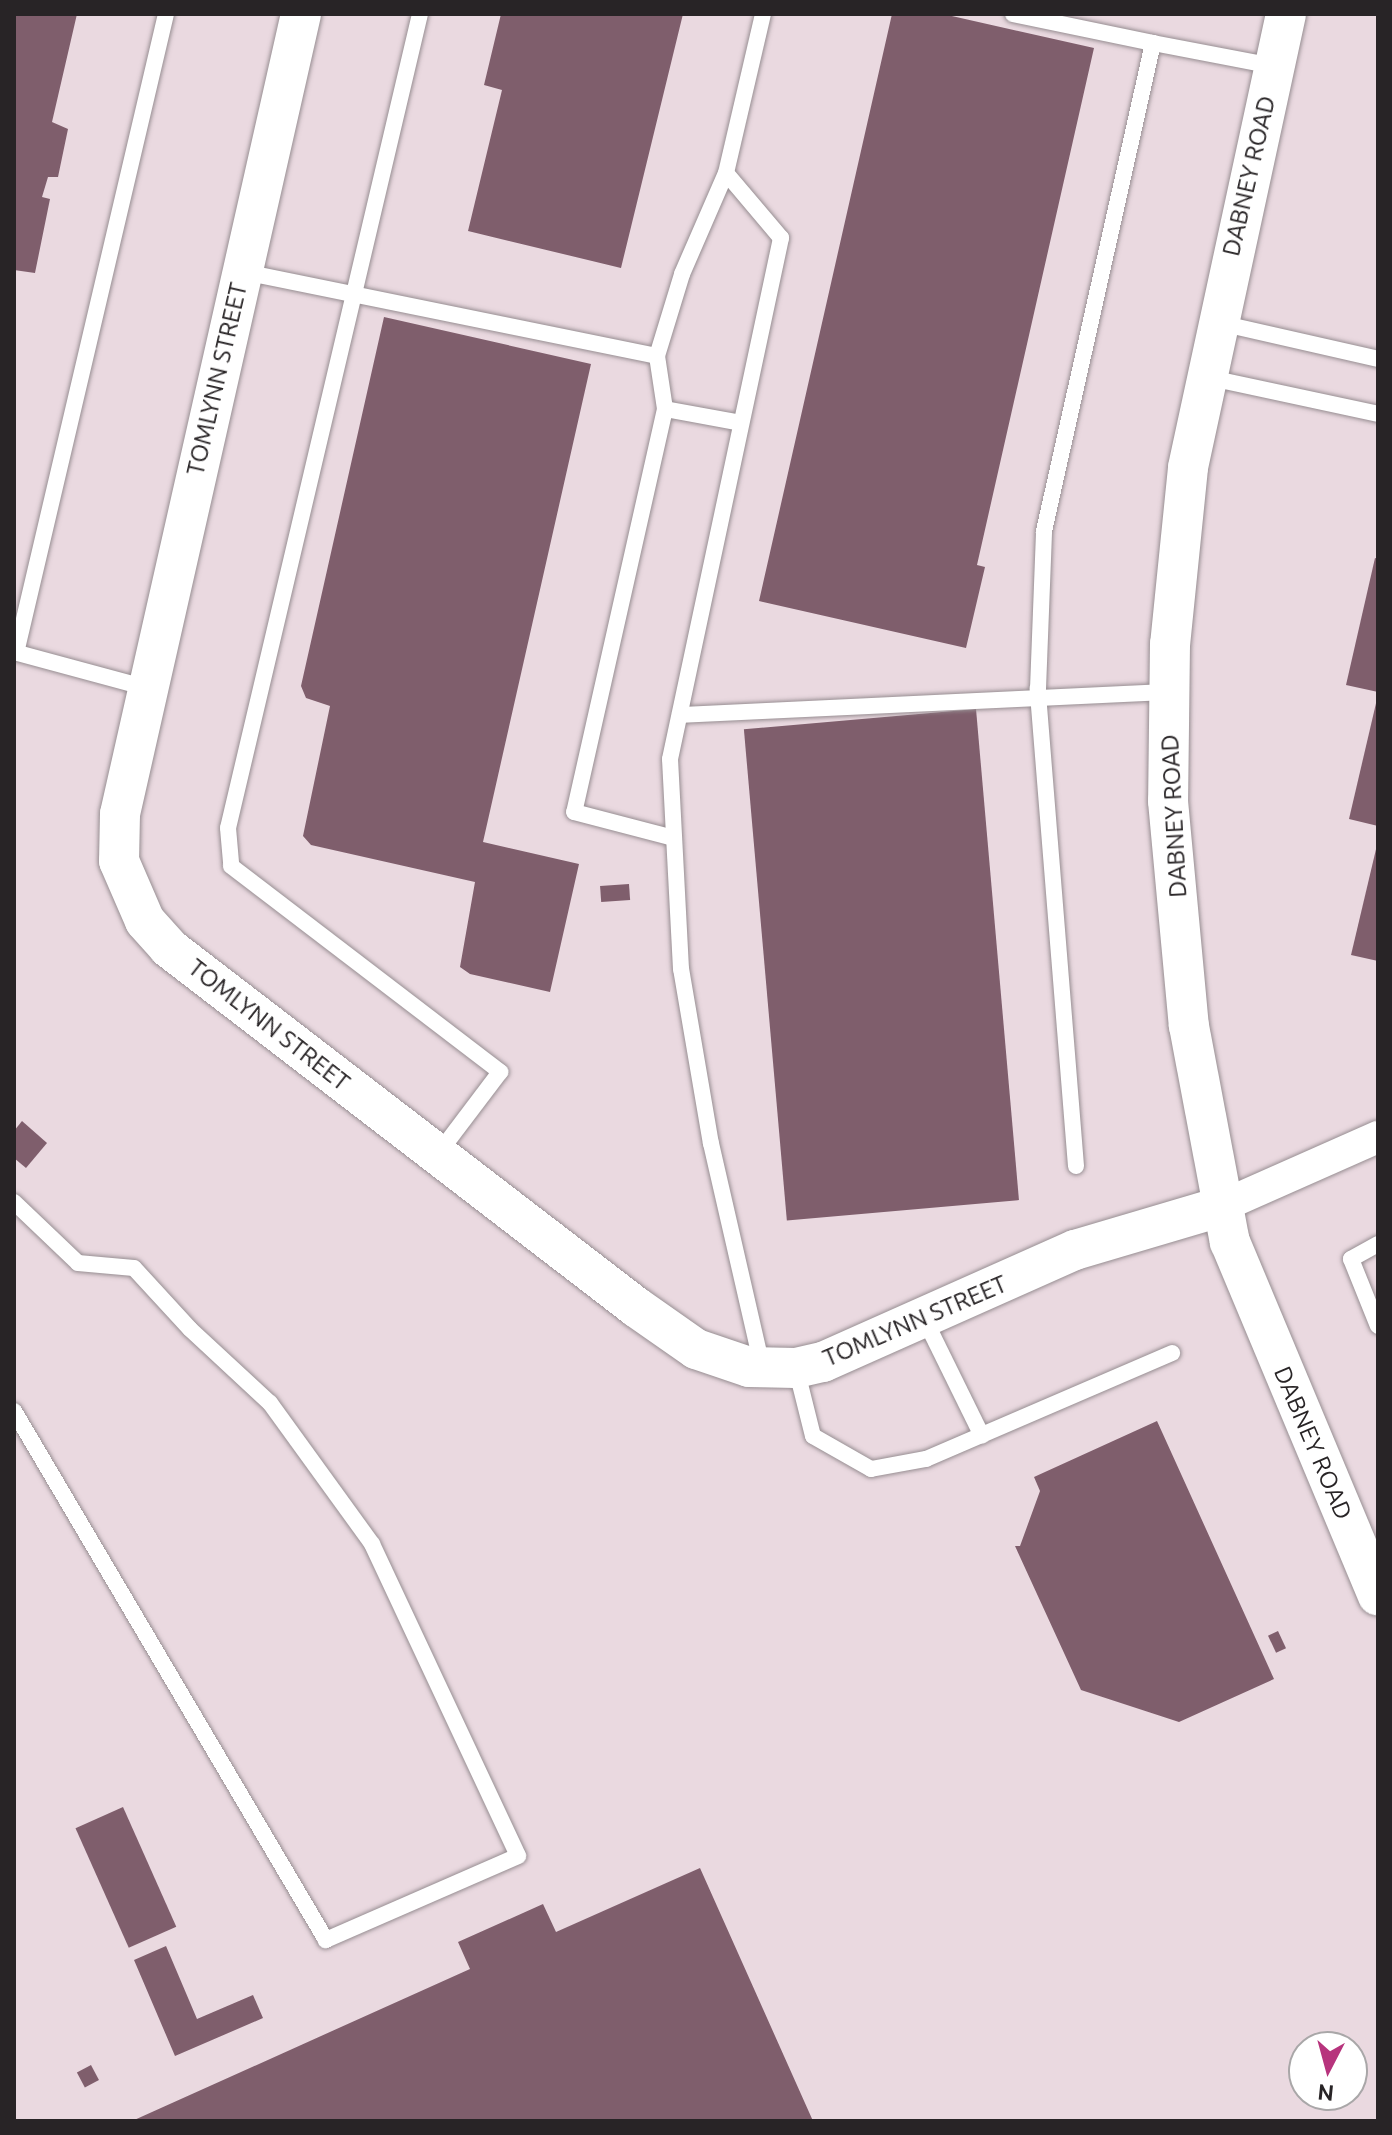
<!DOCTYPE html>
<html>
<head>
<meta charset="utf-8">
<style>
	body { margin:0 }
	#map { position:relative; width:1392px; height:2135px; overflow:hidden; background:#f2e8ec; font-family:Ubuntu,sans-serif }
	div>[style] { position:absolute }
	.built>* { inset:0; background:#ead9e0 }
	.building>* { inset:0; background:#7f5e6c; transform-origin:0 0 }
	.roads { filter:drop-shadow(0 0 2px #978e92) drop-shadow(0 0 2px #978e92) }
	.service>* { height:16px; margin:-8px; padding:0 8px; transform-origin:8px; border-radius:8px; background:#fff }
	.minor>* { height:32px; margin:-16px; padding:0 16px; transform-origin:16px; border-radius:16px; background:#fff }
	.tertiary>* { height:40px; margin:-20px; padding:0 20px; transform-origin:20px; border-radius:20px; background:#fff }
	span { translate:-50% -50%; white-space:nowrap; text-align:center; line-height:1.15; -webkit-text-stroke:8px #fff; paint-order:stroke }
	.street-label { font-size:24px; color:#282426 }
	.frame { position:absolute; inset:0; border:16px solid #282426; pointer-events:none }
	.north { position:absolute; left:1288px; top:2031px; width:80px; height:80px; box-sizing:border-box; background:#fff; border:2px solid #a9a7a8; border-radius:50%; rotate:186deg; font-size:22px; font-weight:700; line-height:32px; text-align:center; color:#282426 }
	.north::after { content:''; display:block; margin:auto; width:28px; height:36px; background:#b7347d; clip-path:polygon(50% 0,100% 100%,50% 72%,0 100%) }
</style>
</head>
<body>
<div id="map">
	<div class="built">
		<div style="clip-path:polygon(evenodd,14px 14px,1378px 14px,1378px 2121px,14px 2121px,14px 14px,1304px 2047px,1352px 2047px,1352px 2095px,1304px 2095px,1304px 2047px)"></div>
	</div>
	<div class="building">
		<div style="clip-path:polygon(14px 14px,77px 14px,52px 122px,68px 129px,58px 177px,48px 177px,42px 197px,50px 199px,35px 273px,14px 270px)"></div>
		<div style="clip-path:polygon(501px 14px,683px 14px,621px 268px,468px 231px,502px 90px,484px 85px)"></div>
		<div style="clip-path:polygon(892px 14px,943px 14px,1094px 48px,977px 565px,985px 567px,966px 648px,759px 601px)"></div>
		<div style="clip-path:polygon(384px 317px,591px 364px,483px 842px,579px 864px,550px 992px,470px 974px,460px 967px,475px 882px,311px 845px,303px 836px,330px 706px,306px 698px,301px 686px)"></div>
		<div style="clip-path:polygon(1375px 558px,1378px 559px,1378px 692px,1346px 685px)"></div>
		<div style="clip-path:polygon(1377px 699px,1378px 700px,1378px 826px,1349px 819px)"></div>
		<div style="left:976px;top:709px;width:493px;height:233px;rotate:85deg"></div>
		<div style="clip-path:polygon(1377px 845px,1378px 846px,1378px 961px,1351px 955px)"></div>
		<div style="left:629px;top:884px;width:16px;height:29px;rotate:86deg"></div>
		<div style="clip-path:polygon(22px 1121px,47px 1143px,26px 1168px,14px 1158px,14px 1131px)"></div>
		<div style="clip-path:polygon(1157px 1421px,1274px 1679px,1179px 1722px,1081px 1690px,1015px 1546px,1020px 1546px,1040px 1491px,1034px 1477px)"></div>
		<div style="left:1278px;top:1631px;width:19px;height:11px;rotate:65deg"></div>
		<div style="left:123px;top:1807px;width:131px;height:52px;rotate:66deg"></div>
		<div style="clip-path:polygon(700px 1868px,813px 2121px,132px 2121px,470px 1969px,458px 1942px,543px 1904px,556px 1932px)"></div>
		<div style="clip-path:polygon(166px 1946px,197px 2019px,253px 1995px,263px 2018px,175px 2056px,134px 1960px)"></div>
		<div style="left:91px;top:2065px;width:17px;height:16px;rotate:62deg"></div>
	</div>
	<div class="roads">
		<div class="service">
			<div style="left:420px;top:14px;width:836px;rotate:103.27deg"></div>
			<div style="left:228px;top:828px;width:38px;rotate:85deg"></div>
			<div style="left:231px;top:866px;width:339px;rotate:37.4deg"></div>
			<div style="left:500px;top:1072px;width:103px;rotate:127.1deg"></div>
			<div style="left:1013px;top:14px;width:143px;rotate:11.7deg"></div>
			<div style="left:244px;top:272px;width:421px;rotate:11.5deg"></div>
			<div style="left:657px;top:356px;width:54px;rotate:81.4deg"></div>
			<div style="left:665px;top:409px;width:77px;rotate:10.4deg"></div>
			<div style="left:1220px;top:323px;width:162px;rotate:12.8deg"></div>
			<div style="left:657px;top:356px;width:86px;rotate:-73deg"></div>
			<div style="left:682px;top:274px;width:110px;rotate:-66.5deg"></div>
			<div style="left:1206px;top:377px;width:176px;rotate:12.1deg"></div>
			<div style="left:665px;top:409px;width:413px;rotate:102.7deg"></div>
			<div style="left:574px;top:812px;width:103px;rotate:14.6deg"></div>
			<div style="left:14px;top:652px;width:138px;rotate:15.1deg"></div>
			<div style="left:16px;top:653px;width:656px;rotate:-76.79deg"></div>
			<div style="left:680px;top:715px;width:489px;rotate:-2.7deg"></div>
			<div style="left:1076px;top:1166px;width:479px;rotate:-94.6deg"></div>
			<div style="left:1038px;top:689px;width:158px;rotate:-87.8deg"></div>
			<div style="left:1044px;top:531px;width:500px;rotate:-77.41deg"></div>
			<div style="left:1153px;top:43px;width:123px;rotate:10.8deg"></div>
			<div style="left:14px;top:1202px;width:88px;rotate:43.6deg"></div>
			<div style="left:78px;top:1263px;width:56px;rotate:5.1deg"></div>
			<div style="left:134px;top:1268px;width:83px;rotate:47.4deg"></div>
			<div style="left:190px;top:1329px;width:109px;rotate:42.8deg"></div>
			<div style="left:270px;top:1403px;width:174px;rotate:54.1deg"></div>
			<div style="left:372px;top:1544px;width:344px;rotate:64.9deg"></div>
			<div style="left:518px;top:1856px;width:210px;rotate:156.4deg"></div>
			<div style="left:326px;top:1940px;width:614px;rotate:-120.53deg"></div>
			<div style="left:1378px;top:1244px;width:31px;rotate:151deg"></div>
			<div style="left:1351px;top:1259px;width:72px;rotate:68.1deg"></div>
			<div style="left:924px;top:1318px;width:131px;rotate:63.8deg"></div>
			<div style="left:762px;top:1366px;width:228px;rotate:-102.9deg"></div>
			<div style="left:711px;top:1144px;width:178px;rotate:-99.7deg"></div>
			<div style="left:681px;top:969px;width:210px;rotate:-93deg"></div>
			<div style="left:670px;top:759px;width:533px;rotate:-77.97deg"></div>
			<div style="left:781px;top:238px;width:85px;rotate:-130.2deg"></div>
			<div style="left:726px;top:173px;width:163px;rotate:-76.9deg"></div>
			<div style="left:796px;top:1368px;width:70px;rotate:76deg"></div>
			<div style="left:813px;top:1436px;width:67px;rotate:29.6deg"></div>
			<div style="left:871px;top:1469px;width:56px;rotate:-10.3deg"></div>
			<div style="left:926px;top:1459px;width:268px;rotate:-23.3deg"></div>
		</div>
		<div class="minor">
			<div style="left:1220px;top:1207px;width:173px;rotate:-23.9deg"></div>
		</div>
		<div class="tertiary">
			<div style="left:301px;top:14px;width:820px;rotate:102.75deg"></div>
			<div style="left:120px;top:814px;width:47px;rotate:91.2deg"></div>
			<div style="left:119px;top:861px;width:65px;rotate:66.6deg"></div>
			<div style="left:145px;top:921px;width:36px;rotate:48deg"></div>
			<div style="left:169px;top:948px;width:589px;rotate:37.55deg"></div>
			<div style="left:636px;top:1307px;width:73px;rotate:35deg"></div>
			<div style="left:696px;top:1349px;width:56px;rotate:18.8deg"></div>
			<div style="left:749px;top:1367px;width:47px;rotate:1.2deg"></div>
			<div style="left:796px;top:1368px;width:28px;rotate:-13deg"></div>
			<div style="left:823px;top:1362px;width:276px;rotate:-24deg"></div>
			<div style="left:1075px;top:1250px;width:151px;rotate:-16.5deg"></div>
			<div style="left:1286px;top:14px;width:464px;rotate:102.2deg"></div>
			<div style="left:1188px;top:468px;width:177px;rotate:95.8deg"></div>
			<div style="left:1170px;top:644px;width:157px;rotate:90.7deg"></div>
			<div style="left:1168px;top:801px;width:226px;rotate:84.7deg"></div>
			<div style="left:1189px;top:1026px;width:220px;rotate:79.3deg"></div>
			<div style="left:1230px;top:1242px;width:383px;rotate:67.3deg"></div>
		</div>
	</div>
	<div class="street-label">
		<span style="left:1249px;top:176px;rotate:-77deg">DABNEY ROAD</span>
		<span style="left:217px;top:379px;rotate:-77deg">TOMLYNN STREET</span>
		<span style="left:1174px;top:816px;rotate:-93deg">DABNEY ROAD</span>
		<span style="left:269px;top:1025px;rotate:38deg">TOMLYNN STREET</span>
		<span style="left:915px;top:1321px;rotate:-23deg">TOMLYNN STREET</span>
		<span style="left:1313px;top:1443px;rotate:67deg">DABNEY ROAD</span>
	</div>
	<div class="frame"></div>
	<div class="north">N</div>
</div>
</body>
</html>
